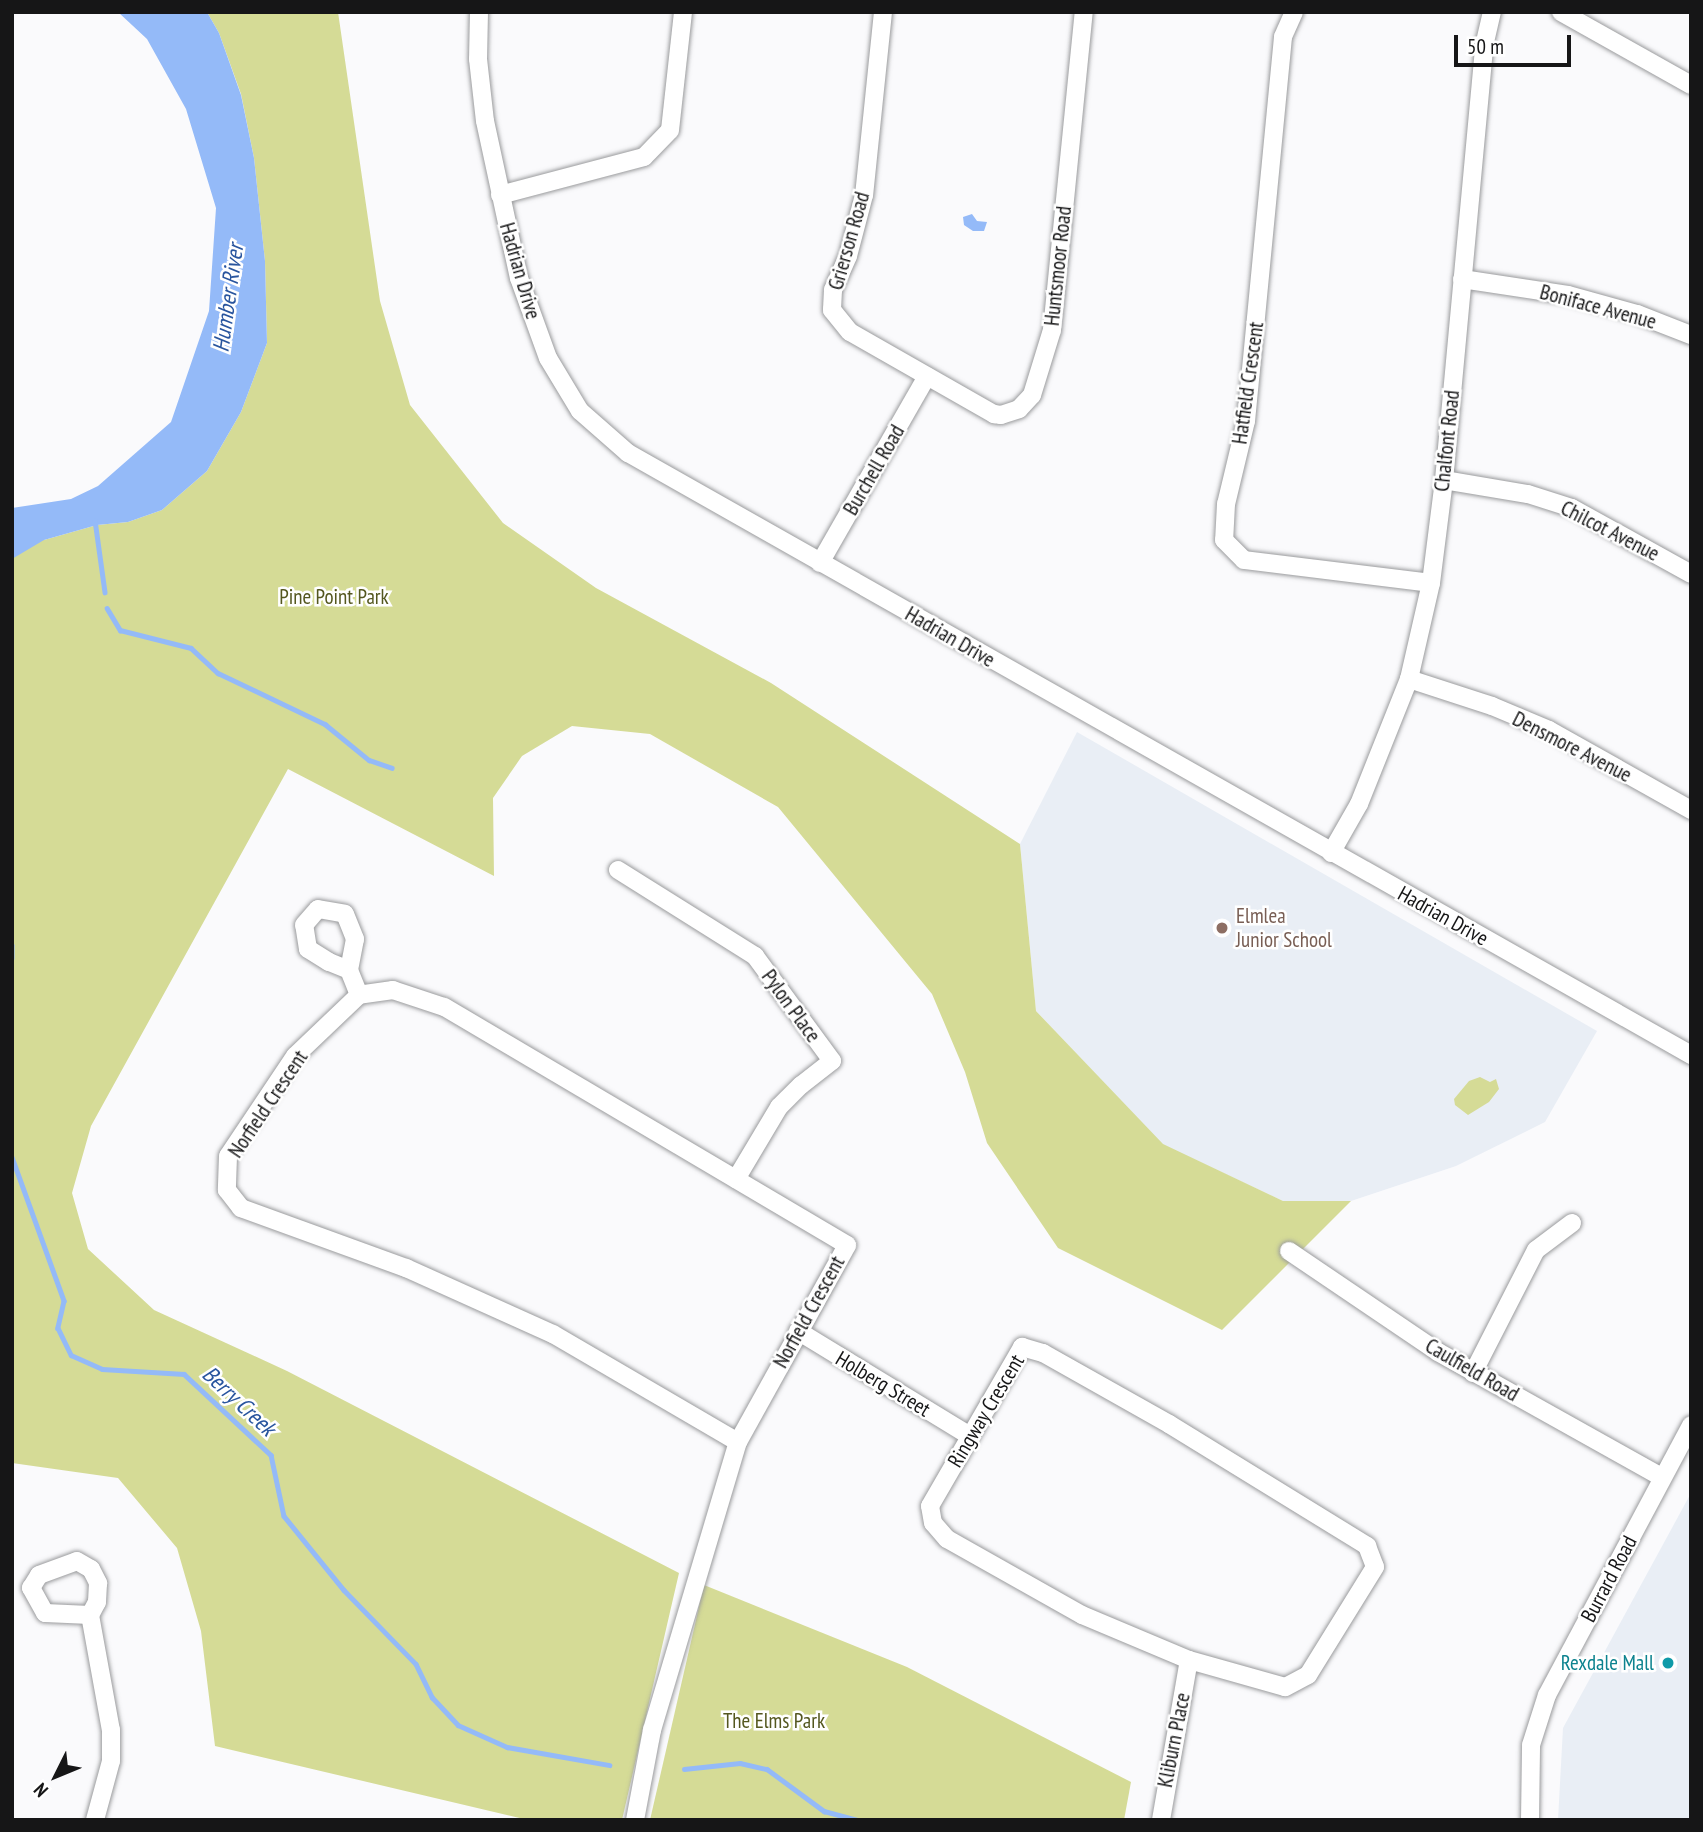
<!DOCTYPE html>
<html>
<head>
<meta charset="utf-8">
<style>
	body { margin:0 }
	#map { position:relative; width:1703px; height:1832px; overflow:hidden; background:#fafafc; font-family:"PT Sans Narrow",sans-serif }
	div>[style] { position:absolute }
	.built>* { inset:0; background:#e9eef5 }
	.green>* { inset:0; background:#d5db96 }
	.water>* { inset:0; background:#94baf8 }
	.stream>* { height:4.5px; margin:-2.25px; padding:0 2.25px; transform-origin:2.25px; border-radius:2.25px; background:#94baf8 }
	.roads { filter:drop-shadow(0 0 2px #9a9b9d) drop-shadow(0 0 2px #9a9b9d) }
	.minor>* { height:18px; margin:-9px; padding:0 9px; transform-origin:9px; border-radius:9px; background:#fff }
	.dots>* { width:19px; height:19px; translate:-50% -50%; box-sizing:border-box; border:4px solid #fff; border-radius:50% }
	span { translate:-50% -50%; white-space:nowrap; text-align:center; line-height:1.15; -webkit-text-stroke:5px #fff; paint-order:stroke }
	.street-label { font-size:21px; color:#161617 }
	.park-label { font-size:21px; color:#54571f }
	.education-label { font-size:21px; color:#785e54 }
	.left { translate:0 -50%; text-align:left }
	.culture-label { font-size:21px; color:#0d838f }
	.right { translate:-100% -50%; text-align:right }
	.water-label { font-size:23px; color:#29559e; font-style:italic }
	.frame { position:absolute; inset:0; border:14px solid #161617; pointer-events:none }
	.north { position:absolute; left:21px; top:1741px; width:70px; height:70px; -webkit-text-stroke:5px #fff; paint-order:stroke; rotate:227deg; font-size:19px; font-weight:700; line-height:28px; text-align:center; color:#161617 }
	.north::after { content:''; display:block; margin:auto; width:24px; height:32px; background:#161617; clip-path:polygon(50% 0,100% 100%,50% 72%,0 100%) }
	.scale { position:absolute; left:1454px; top:35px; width:117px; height:32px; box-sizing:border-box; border:4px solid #161617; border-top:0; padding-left:9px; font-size:21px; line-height:24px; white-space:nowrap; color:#161617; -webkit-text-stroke:5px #fff; paint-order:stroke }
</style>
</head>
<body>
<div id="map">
	<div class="built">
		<div style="clip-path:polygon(1077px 732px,1597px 1031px,1545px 1122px,1456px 1166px,1351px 1201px,1283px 1201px,1163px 1145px,1036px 1011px,1020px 844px)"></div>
		<div style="clip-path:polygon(1691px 1493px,1691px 1820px,1558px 1820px,1563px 1728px)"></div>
	</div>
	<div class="green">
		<div style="clip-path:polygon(207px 12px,338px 12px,380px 301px,410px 405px,503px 523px,596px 588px,771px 683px,1020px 844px,1036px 1011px,1163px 1144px,1283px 1201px,1351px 1201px,1222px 1330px,1058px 1248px,987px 1143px,965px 1072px,932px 994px,778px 807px,650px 734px,572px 726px,522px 756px,493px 798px,494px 876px,288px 769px,91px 1126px,72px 1193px,88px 1249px,154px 1310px,287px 1371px,679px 1573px,622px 1820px,528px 1820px,215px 1746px,201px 1631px,177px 1548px,118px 1478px,12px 1463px,12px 514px,44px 540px,97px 525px,128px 522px,162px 510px,207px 471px,241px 412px,267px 343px,265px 261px,254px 158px,241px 94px,219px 33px)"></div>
		<div style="clip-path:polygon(1480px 1077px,1490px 1082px,1496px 1079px,1499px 1089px,1489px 1102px,1468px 1115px,1455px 1105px,1454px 1099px,1469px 1081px)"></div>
		<div style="clip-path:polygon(704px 1585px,907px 1667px,1131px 1782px,1124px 1820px,650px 1820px)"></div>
	</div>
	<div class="water">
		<div style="clip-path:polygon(118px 12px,207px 12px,219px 33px,241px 95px,254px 158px,265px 261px,267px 343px,241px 412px,207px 471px,162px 510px,128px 522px,97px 525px,44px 540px,12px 559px,12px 508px,71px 499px,98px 486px,171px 422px,209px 311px,216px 208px,186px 109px,147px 39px)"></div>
		<div style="clip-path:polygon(972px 214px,977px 221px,987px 222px,984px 231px,973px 231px,964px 225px,963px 217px)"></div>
	</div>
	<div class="stream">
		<div style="left:95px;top:520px;width:73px;rotate:82.1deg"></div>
		<div style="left:107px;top:608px;width:26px;rotate:59deg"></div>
		<div style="left:120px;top:630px;width:73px;rotate:14.2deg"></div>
		<div style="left:191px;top:648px;width:37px;rotate:43deg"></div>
		<div style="left:218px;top:673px;width:119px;rotate:25.5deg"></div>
		<div style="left:325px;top:724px;width:57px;rotate:39.3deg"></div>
		<div style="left:369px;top:760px;width:24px;rotate:19deg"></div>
		<div style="left:12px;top:945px;width:13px;rotate:90deg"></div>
		<div style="left:12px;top:1157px;width:153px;rotate:70.1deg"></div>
		<div style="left:64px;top:1301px;width:28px;rotate:103deg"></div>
		<div style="left:58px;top:1328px;width:30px;rotate:64deg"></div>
		<div style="left:71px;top:1355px;width:34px;rotate:24deg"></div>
		<div style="left:102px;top:1369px;width:82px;rotate:3.5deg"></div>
		<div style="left:184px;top:1374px;width:119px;rotate:43deg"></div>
		<div style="left:271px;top:1455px;width:62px;rotate:78deg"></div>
		<div style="left:284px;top:1516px;width:95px;rotate:51deg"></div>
		<div style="left:344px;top:1590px;width:103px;rotate:45.8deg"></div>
		<div style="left:416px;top:1664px;width:37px;rotate:64deg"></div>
		<div style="left:432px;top:1697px;width:38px;rotate:47deg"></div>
		<div style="left:458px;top:1725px;width:54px;rotate:24.2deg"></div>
		<div style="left:507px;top:1747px;width:104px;rotate:10deg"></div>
		<div style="left:684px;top:1769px;width:56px;rotate:-6.1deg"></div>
		<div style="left:740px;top:1763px;width:28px;rotate:13deg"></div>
		<div style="left:767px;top:1769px;width:71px;rotate:36.4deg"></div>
		<div style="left:824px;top:1811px;width:34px;rotate:15deg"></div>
	</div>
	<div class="roads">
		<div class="minor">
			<div style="left:479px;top:12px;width:47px;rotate:91.2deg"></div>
			<div style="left:478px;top:59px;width:62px;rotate:83.6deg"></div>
			<div style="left:485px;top:121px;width:161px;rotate:77.8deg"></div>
			<div style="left:519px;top:278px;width:85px;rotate:70.1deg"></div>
			<div style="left:548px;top:358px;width:62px;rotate:58.9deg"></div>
			<div style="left:580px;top:411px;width:64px;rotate:41.2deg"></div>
			<div style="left:628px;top:453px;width:1222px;rotate:29.52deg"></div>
			<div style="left:883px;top:12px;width:184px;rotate:95.9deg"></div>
			<div style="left:864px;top:195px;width:63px;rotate:104.7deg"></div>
			<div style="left:848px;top:256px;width:37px;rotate:114deg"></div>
			<div style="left:833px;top:290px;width:20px;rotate:93deg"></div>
			<div style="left:832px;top:310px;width:28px;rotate:51deg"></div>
			<div style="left:850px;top:332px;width:166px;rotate:29.7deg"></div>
			<div style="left:994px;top:414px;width:7px;rotate:8deg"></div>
			<div style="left:1001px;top:415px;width:19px;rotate:-18deg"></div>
			<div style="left:1019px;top:409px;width:19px;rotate:-47deg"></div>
			<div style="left:1032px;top:395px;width:68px;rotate:-72.9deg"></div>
			<div style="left:1052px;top:330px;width:320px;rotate:-84.3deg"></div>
			<div style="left:1294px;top:12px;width:27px;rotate:114deg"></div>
			<div style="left:1283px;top:37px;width:386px;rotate:95.5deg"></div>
			<div style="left:1246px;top:421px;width:85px;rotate:103.5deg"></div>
			<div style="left:1226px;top:504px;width:36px;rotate:93deg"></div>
			<div style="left:1224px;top:540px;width:28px;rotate:45deg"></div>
			<div style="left:1244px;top:560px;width:188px;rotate:7deg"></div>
			<div style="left:1561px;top:12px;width:149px;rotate:29.3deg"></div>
			<div style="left:500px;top:195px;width:149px;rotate:-14.8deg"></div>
			<div style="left:644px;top:157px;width:37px;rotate:-46deg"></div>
			<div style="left:670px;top:130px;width:119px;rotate:-83.7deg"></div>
			<div style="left:1462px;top:279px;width:107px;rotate:8.6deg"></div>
			<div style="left:1568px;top:295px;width:72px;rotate:15.4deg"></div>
			<div style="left:1637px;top:314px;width:58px;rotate:21.3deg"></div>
			<div style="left:1444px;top:480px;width:85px;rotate:9.5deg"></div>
			<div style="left:1528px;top:494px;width:46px;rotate:17.7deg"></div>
			<div style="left:1572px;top:508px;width:136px;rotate:29deg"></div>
			<div style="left:820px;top:563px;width:215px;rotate:-60.2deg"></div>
			<div style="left:1409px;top:679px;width:87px;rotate:18deg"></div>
			<div style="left:1492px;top:706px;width:62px;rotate:22.8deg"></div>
			<div style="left:1549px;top:730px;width:163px;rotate:29.4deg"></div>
			<div style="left:1331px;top:853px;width:56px;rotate:-60.3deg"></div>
			<div style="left:1359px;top:804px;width:135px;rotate:-68.2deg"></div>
			<div style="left:1409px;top:679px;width:98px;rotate:-77.1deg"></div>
			<div style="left:1431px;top:583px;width:104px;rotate:-82.8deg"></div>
			<div style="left:1444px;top:480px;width:440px;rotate:-84.7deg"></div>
			<div style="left:1485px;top:42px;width:31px;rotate:-77deg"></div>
			<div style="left:618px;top:870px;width:162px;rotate:32.1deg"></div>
			<div style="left:755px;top:956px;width:130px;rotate:53.7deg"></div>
			<div style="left:832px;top:1061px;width:39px;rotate:142deg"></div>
			<div style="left:801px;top:1085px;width:31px;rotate:135deg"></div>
			<div style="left:779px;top:1107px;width:84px;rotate:120.8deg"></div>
			<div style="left:349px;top:970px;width:22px;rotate:-158deg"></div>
			<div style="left:329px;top:962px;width:25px;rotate:-148deg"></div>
			<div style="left:308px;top:949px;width:24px;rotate:-99deg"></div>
			<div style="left:304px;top:925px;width:21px;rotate:-49deg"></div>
			<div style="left:318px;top:909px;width:27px;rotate:10deg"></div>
			<div style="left:345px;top:914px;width:27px;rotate:68deg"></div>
			<div style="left:355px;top:939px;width:32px;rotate:101deg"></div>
			<div style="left:349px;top:970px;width:27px;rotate:68deg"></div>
			<div style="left:1289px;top:1251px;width:180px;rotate:34.1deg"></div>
			<div style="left:1438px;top:1352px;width:257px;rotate:29.2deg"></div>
			<div style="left:798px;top:1331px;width:202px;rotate:31.4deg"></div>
			<div style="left:1022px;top:1347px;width:22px;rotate:16deg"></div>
			<div style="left:1043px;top:1353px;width:145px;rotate:29.4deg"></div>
			<div style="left:1169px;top:1424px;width:233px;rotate:31.6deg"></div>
			<div style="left:1367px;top:1546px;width:22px;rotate:69deg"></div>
			<div style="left:1375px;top:1567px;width:127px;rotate:121.8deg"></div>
			<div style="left:1308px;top:1675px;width:26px;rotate:152deg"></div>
			<div style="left:1285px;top:1687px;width:100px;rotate:-164.3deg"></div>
			<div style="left:1189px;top:1660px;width:116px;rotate:-157.2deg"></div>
			<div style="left:1082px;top:1615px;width:155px;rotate:-150.6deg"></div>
			<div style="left:947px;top:1539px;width:21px;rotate:-131deg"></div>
			<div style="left:933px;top:1523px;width:17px;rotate:-100deg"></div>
			<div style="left:930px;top:1506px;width:184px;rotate:-59.9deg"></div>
			<div style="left:1473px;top:1373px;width:138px;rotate:-62.9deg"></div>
			<div style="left:1536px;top:1250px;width:45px;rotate:-36.9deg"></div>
			<div style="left:90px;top:1615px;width:45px;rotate:-177.5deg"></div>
			<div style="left:45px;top:1613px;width:29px;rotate:-119deg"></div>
			<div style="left:31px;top:1588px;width:15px;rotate:-58deg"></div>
			<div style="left:39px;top:1575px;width:40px;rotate:-20.2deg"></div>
			<div style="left:77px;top:1561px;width:16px;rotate:30deg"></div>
			<div style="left:91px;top:1569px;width:16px;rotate:63deg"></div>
			<div style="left:98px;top:1583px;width:19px;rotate:93deg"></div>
			<div style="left:97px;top:1602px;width:15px;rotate:118deg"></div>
			<div style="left:90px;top:1615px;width:117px;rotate:79.7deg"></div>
			<div style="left:111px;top:1730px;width:31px;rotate:90deg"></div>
			<div style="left:111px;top:1761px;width:61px;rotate:105.2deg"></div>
			<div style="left:635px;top:1820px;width:92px;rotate:-79.3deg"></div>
			<div style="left:652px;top:1730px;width:301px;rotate:-73.4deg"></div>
			<div style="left:738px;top:1442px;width:225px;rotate:-61deg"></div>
			<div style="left:847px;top:1245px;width:468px;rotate:-149.4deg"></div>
			<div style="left:444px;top:1007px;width:54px;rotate:-161.6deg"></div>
			<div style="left:393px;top:990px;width:34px;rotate:172deg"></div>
			<div style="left:359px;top:995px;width:88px;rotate:136.4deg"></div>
			<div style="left:295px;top:1056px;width:120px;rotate:123.8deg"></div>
			<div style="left:228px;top:1156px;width:34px;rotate:92deg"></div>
			<div style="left:227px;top:1190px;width:23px;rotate:52deg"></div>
			<div style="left:241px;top:1208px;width:176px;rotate:20deg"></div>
			<div style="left:406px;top:1268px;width:161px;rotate:24.2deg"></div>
			<div style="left:553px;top:1334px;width:214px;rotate:30.3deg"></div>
			<div style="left:1161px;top:1820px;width:162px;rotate:-80.1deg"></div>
			<div style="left:1530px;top:1820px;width:75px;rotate:-89.2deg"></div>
			<div style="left:1531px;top:1745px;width:52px;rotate:-72.3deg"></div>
			<div style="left:1547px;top:1695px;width:306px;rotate:-61.9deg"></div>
		</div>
	</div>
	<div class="dots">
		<div style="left:1222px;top:928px;background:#8d6e63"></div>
		<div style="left:1668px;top:1663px;background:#0f9aa8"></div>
	</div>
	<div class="street-label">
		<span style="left:849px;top:241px;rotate:-74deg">Grierson Road</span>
		<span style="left:1058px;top:266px;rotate:-84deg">Huntsmoor Road</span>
		<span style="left:520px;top:271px;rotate:74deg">Hadrian Drive</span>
		<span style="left:1598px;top:307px;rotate:15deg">Boniface Avenue</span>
		<span style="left:1248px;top:383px;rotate:-82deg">Hatfield Crescent</span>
		<span style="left:1447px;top:441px;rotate:-84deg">Chalfont Road</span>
		<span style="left:874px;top:470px;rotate:-60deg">Burchell Road</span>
		<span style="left:1610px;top:531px;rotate:27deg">Chilcot Avenue</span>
		<span style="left:950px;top:637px;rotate:30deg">Hadrian Drive</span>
		<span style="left:1572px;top:747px;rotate:27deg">Densmore Avenue</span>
		<span style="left:1443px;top:916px;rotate:29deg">Hadrian Drive</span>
		<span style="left:791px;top:1006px;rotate:54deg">Pylon Place</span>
		<span style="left:268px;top:1104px;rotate:-56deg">Norfield Crescent</span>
		<span style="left:809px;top:1312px;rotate:-61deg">Norfield Crescent</span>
		<span style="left:1472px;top:1370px;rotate:30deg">Caulfield Road</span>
		<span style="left:883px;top:1384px;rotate:31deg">Holberg Street</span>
		<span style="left:986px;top:1411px;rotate:-59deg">Ringway Crescent</span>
		<span style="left:1609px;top:1579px;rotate:-62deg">Burrard Road</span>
		<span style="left:1174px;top:1740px;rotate:-79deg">Kliburn Place</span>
	</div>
	<div class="park-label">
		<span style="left:334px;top:597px">Pine Point Park</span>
		<span style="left:774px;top:1721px">The Elms Park</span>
	</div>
	<div class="education-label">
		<span class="left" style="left:1236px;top:928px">Elmlea<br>Junior School</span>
	</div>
	<div class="culture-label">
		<span class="right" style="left:1654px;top:1663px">Rexdale Mall</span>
	</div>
	<div class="water-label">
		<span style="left:228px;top:298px;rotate:-82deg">Humber River</span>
		<span style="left:239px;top:1401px;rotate:43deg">Berry Creek</span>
	</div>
	<div class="frame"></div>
	<div class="north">N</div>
	<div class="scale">50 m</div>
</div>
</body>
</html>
